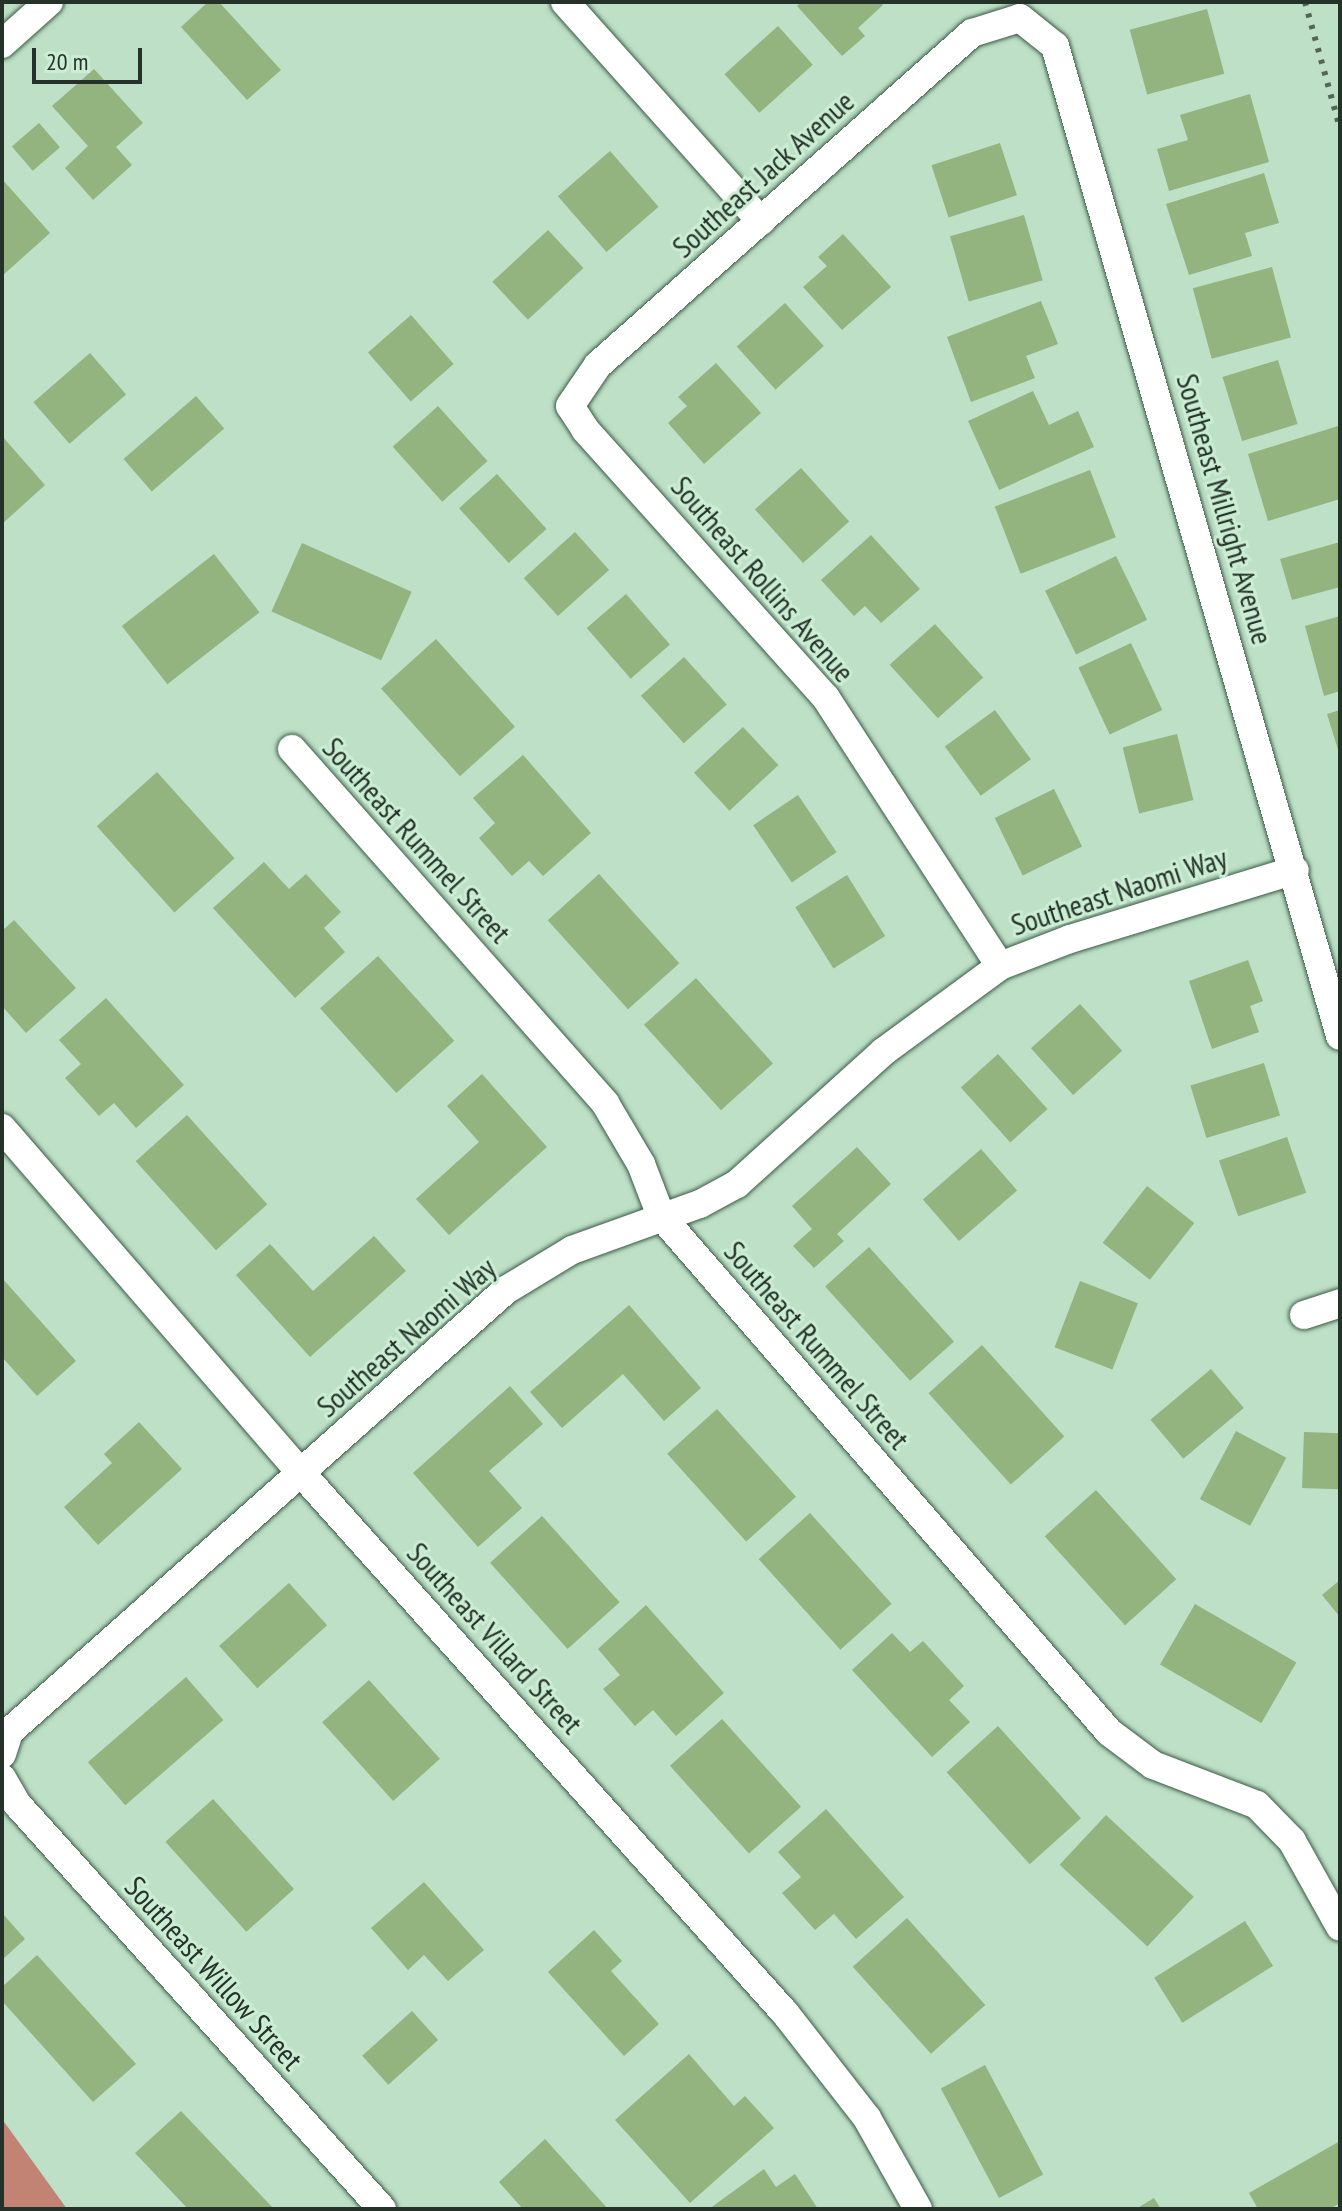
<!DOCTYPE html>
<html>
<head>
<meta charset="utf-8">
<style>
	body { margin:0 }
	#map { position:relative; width:1342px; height:2211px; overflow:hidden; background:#bde0c7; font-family:"PT Sans Narrow",sans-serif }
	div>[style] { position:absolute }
	.forest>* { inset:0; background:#c28374 }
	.building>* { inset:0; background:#93b37f; transform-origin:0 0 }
	.roads { filter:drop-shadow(0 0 2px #3b5a44) drop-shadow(0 0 2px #3b5a44) }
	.street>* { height:28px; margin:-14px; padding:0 14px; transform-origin:14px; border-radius:14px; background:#fff }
	.rail>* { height:6px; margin-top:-3px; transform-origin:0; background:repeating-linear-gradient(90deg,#526557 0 4px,transparent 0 12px) }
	span { translate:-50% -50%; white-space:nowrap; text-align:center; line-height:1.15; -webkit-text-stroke:6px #caedd3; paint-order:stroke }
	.street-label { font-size:30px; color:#253229 }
	.frame { position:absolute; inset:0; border:4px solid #253229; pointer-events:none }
	.scale { position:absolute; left:32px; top:48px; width:110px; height:36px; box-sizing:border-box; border:4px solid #253229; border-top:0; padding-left:10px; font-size:24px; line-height:28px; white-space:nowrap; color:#253229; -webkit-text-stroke:6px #caedd3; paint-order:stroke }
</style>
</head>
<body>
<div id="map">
	<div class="forest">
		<div style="clip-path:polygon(2px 2119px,67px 2209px,2px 2209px)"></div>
	</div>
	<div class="building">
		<div style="clip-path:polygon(208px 2px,219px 2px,281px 70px,247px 100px,181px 27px)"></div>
		<div style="clip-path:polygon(801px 2px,880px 2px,883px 5px,858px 28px,865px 36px,842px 56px,797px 6px)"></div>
		<div style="left:1207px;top:9px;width:67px;height:80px;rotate:75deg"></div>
		<div style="left:778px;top:26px;width:52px;height:72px;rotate:48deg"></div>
		<div style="clip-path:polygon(94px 69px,143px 123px,116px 147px,132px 165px,93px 200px,65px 168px,88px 146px,52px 106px)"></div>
		<div style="clip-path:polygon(1250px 94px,1269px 162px,1169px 191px,1157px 149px,1188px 140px,1180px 115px)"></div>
		<div style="left:39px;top:123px;width:32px;height:36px;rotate:49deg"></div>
		<div style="left:1000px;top:143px;width:55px;height:72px;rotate:72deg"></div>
		<div style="left:610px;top:151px;width:74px;height:69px;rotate:49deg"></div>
		<div style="clip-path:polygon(1264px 173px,1279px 223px,1245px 233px,1252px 256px,1189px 275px,1166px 204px)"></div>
		<div style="clip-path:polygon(2px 179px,50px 233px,2px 276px)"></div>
		<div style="left:1024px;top:215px;width:68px;height:77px;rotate:74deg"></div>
		<div style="left:548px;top:230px;width:52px;height:76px;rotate:47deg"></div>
		<div style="clip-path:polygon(843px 234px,891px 287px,842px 330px,803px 287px,827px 266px,818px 257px)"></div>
		<div style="left:1272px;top:267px;width:73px;height:82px;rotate:75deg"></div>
		<div style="clip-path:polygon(1041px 301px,1058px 344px,1026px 356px,1035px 378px,971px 402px,947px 337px)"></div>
		<div style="left:785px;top:303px;width:58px;height:65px;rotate:48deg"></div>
		<div style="left:411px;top:315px;width:65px;height:57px;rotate:49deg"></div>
		<div style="left:90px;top:353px;width:55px;height:75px;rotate:49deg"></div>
		<div style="left:1278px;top:360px;width:67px;height:58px;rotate:73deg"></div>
		<div style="clip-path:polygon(716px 363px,761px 413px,704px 464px,668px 423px,687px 406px,678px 397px)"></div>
		<div style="clip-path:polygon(1033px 391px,1049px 425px,1078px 411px,1094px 447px,999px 490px,968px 421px)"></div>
		<div style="left:196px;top:396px;width:43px;height:96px;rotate:49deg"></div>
		<div style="left:438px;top:406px;width:74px;height:61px;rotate:48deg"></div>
		<div style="clip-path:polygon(1338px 426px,1340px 499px,1268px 521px,1248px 454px)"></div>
		<div style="clip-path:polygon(2px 436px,45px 485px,2px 524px)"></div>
		<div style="left:801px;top:468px;width:72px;height:62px;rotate:48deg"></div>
		<div style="left:1090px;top:470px;width:72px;height:102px;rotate:69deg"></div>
		<div style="left:497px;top:474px;width:74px;height:51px;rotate:48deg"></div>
		<div style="left:575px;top:532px;width:51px;height:69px;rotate:48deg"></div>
		<div style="clip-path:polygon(871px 535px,920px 589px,881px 623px,865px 606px,854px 616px,821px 580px)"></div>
		<div style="clip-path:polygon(1340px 542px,1340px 587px,1292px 600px,1280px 559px)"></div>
		<div style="left:302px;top:543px;width:120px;height:75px;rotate:24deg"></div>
		<div style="left:214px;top:554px;width:74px;height:117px;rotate:52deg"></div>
		<div style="left:1116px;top:556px;width:71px;height:79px;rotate:64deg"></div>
		<div style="left:626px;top:594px;width:67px;height:52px;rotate:49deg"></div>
		<div style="clip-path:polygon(1340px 616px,1340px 691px,1324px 696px,1305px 626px)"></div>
		<div style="left:935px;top:624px;width:72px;height:61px;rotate:48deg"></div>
		<div style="left:436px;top:639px;width:118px;height:74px;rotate:48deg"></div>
		<div style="left:1131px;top:643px;width:74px;height:58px;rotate:65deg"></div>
		<div style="left:684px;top:657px;width:64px;height:58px;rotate:48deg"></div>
		<div style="left:995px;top:710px;width:61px;height:62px;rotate:54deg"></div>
		<div style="clip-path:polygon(1340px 710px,1340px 753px,1339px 753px,1327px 714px)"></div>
		<div style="left:743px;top:727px;width:52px;height:67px;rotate:47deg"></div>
		<div style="left:1177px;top:734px;width:68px;height:56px;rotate:76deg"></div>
		<div style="clip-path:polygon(523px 755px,591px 833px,543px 876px,529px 861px,512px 876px,479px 838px,495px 823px,473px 798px)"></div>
		<div style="left:157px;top:772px;width:116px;height:81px;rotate:48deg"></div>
		<div style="left:1054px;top:789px;width:64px;height:66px;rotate:64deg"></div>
		<div style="left:798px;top:795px;width:69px;height:54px;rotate:56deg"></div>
		<div style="clip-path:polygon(264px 862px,289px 889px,306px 874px,341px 912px,324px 928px,345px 952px,295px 998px,213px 908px)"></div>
		<div style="left:599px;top:874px;width:120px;height:69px;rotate:48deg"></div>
		<div style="left:847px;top:875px;width:72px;height:61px;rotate:58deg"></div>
		<div style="clip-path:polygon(14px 920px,76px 988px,26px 1033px,2px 1006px,2px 931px)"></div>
		<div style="left:378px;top:956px;width:114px;height:78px;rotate:48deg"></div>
		<div style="clip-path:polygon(1248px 960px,1263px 1001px,1250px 1006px,1259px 1032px,1212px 1049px,1189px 981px)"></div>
		<div style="left:696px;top:978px;width:115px;height:70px;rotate:48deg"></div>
		<div style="clip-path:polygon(106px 998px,184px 1085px,136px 1128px,114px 1103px,99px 1116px,65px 1078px,81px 1064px,59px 1040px)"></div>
		<div style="left:1080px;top:1004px;width:63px;height:66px;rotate:48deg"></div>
		<div style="left:998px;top:1054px;width:74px;height:50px;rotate:48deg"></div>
		<div style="left:1264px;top:1063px;width:55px;height:77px;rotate:73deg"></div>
		<div style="clip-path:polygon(482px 1074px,547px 1147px,449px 1235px,416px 1199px,479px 1142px,447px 1106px)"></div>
		<div style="left:187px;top:1115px;width:120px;height:69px;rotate:48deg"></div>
		<div style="left:1287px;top:1137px;width:59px;height:72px;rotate:71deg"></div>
		<div style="clip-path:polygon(857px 1147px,891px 1184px,837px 1234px,844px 1241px,814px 1268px,793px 1246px,812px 1229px,792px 1206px)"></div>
		<div style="left:981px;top:1149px;width:55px;height:77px;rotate:49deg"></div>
		<div style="left:1147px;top:1186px;width:60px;height:72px;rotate:38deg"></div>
		<div style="clip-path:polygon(374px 1236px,406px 1271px,310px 1357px,236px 1275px,270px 1244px,313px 1291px)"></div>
		<div style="left:869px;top:1247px;width:127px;height:59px;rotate:48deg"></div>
		<div style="clip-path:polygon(2px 1278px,76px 1361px,37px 1396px,2px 1357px)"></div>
		<div style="left:1080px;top:1281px;width:62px;height:71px;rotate:21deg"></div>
		<div style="clip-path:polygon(629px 1305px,701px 1388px,664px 1421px,623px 1374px,562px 1428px,530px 1392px)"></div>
		<div style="left:982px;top:1345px;width:123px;height:72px;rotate:48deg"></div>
		<div style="left:1211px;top:1369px;width:51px;height:79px;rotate:50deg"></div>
		<div style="clip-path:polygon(510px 1386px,543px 1424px,489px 1471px,522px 1508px,478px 1547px,413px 1473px)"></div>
		<div style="left:717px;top:1409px;width:118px;height:67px;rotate:48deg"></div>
		<div style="clip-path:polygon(139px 1422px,182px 1469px,98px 1545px,64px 1507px,112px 1463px,104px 1454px)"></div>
		<div style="left:1236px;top:1431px;width:57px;height:77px;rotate:28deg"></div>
		<div style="left:1304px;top:1432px;width:36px;height:56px;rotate:2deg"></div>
		<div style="left:1096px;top:1490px;width:120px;height:69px;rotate:48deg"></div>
		<div style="left:810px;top:1513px;width:122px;height:69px;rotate:48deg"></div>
		<div style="left:542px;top:1516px;width:116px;height:70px;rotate:48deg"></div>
		<div style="clip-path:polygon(1340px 1580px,1340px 1617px,1322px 1595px)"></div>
		<div style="left:289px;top:1583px;width:57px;height:94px;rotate:48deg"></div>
		<div style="left:1195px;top:1604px;width:117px;height:70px;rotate:30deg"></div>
		<div style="clip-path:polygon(646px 1605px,724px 1693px,676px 1736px,653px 1710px,635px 1726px,603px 1689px,620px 1675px,598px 1649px)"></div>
		<div style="clip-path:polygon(892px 1633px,910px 1652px,923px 1641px,964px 1686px,949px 1700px,970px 1722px,932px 1757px,852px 1670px)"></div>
		<div style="left:186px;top:1677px;width:57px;height:130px;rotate:49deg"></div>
		<div style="left:369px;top:1680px;width:106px;height:63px;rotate:48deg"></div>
		<div style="left:722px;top:1719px;width:118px;height:70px;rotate:48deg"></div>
		<div style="left:998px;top:1726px;width:124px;height:69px;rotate:48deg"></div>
		<div style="left:213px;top:1799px;width:121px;height:64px;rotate:48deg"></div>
		<div style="clip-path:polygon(826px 1809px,904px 1897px,856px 1939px,834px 1914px,815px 1930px,782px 1893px,801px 1877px,778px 1852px)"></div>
		<div style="left:1106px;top:1815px;width:120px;height:68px;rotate:43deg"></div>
		<div style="clip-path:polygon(424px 1882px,484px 1950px,448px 1981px,424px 1955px,408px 1970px,371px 1928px)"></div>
		<div style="clip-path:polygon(2px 1913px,25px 1939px,2px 1960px)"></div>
		<div style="left:907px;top:1918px;width:117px;height:73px;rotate:48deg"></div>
		<div style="left:1245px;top:1921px;width:53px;height:107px;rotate:58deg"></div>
		<div style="clip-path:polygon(594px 1930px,622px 1961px,611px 1971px,659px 2024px,624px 2056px,548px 1972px)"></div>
		<div style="clip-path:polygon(37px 1955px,136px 2064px,93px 2102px,2px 2001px,2px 1987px)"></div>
		<div style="left:412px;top:2011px;width:39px;height:67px;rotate:48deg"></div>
		<div style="clip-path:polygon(689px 2054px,734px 2106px,745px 2096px,774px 2128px,690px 2203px,615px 2120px)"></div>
		<div style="left:985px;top:2065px;width:124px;height:50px;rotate:62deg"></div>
		<div style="clip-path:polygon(181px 2111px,274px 2209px,188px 2209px,135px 2153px)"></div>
		<div style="clip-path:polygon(545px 2139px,608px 2209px,523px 2209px,499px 2182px)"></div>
		<div style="clip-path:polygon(1340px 2141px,1340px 2203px,1330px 2209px,1258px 2209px,1249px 2193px)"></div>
		<div style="clip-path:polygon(764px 2169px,776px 2187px,795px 2174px,818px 2209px,709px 2209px)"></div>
		<div style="clip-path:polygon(1154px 2198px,1161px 2209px,1136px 2209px)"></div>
	</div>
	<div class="roads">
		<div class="street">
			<div style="left:565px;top:2px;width:294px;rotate:48.2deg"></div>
			<div style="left:2px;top:44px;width:63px;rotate:-41.8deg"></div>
			<div style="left:292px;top:749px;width:473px;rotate:48.5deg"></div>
			<div style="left:605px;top:1103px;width:71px;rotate:59.5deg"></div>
			<div style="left:641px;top:1164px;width:56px;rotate:69deg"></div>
			<div style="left:661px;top:1216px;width:683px;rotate:49.03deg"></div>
			<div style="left:1109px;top:1732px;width:55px;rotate:36.9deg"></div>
			<div style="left:1153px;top:1765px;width:111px;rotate:21deg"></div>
			<div style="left:1257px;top:1805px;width:50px;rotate:45.8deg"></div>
			<div style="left:1292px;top:1841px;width:98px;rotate:60.8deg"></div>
			<div style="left:1000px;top:966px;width:320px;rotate:-123deg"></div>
			<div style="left:826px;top:698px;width:361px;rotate:-131.9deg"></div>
			<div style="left:585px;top:429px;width:27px;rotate:-123deg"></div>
			<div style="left:570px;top:406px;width:50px;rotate:-55.7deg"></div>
			<div style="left:598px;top:365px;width:500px;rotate:-41.6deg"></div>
			<div style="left:972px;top:33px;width:50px;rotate:-17.4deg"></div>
			<div style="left:1020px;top:18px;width:45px;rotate:38.7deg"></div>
			<div style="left:1055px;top:46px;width:1030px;rotate:73.94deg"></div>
			<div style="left:2px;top:1128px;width:458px;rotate:49.1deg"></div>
			<div style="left:302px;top:1474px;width:724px;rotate:48.14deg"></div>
			<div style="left:785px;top:2013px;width:133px;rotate:52deg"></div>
			<div style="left:867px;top:2118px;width:104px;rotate:60.7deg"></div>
			<div style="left:1304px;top:1315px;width:38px;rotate:-18deg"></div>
			<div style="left:2px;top:1754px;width:23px;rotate:-72deg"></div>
			<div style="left:9px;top:1732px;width:665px;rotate:-41.65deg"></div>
			<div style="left:506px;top:1290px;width:77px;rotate:-31.2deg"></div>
			<div style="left:572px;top:1250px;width:136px;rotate:-19.8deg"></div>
			<div style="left:700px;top:1204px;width:42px;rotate:-28.4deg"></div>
			<div style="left:737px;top:1184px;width:197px;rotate:-42.1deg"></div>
			<div style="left:883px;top:1052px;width:145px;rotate:-36.3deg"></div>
			<div style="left:1000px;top:966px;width:75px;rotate:-21.1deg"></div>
			<div style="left:1070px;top:939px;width:235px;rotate:-17deg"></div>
			<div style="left:2px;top:1778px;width:30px;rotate:60deg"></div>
			<div style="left:17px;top:1804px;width:545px;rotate:47.97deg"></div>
		</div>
	</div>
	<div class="rail">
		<div style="left:1305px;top:2px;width:131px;rotate:74.5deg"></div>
	</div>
	<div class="street-label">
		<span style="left:763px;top:174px;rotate:-42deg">Southeast Jack Avenue</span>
		<span style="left:1225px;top:509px;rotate:74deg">Southeast Millright Avenue</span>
		<span style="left:763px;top:579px;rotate:49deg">Southeast Rollins Avenue</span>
		<span style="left:417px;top:840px;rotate:48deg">Southeast Rummel Street</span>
		<span style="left:1119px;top:891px;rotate:-18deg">Southeast Naomi Way</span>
		<span style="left:406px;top:1337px;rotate:-41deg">Southeast Naomi Way</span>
		<span style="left:817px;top:1345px;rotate:49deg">Southeast Rummel Street</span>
		<span style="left:495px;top:1638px;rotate:48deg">Southeast Villard Street</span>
		<span style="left:214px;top:1973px;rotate:48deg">Southeast Willow Street</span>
	</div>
	<div class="frame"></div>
	<div class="scale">20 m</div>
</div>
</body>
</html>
